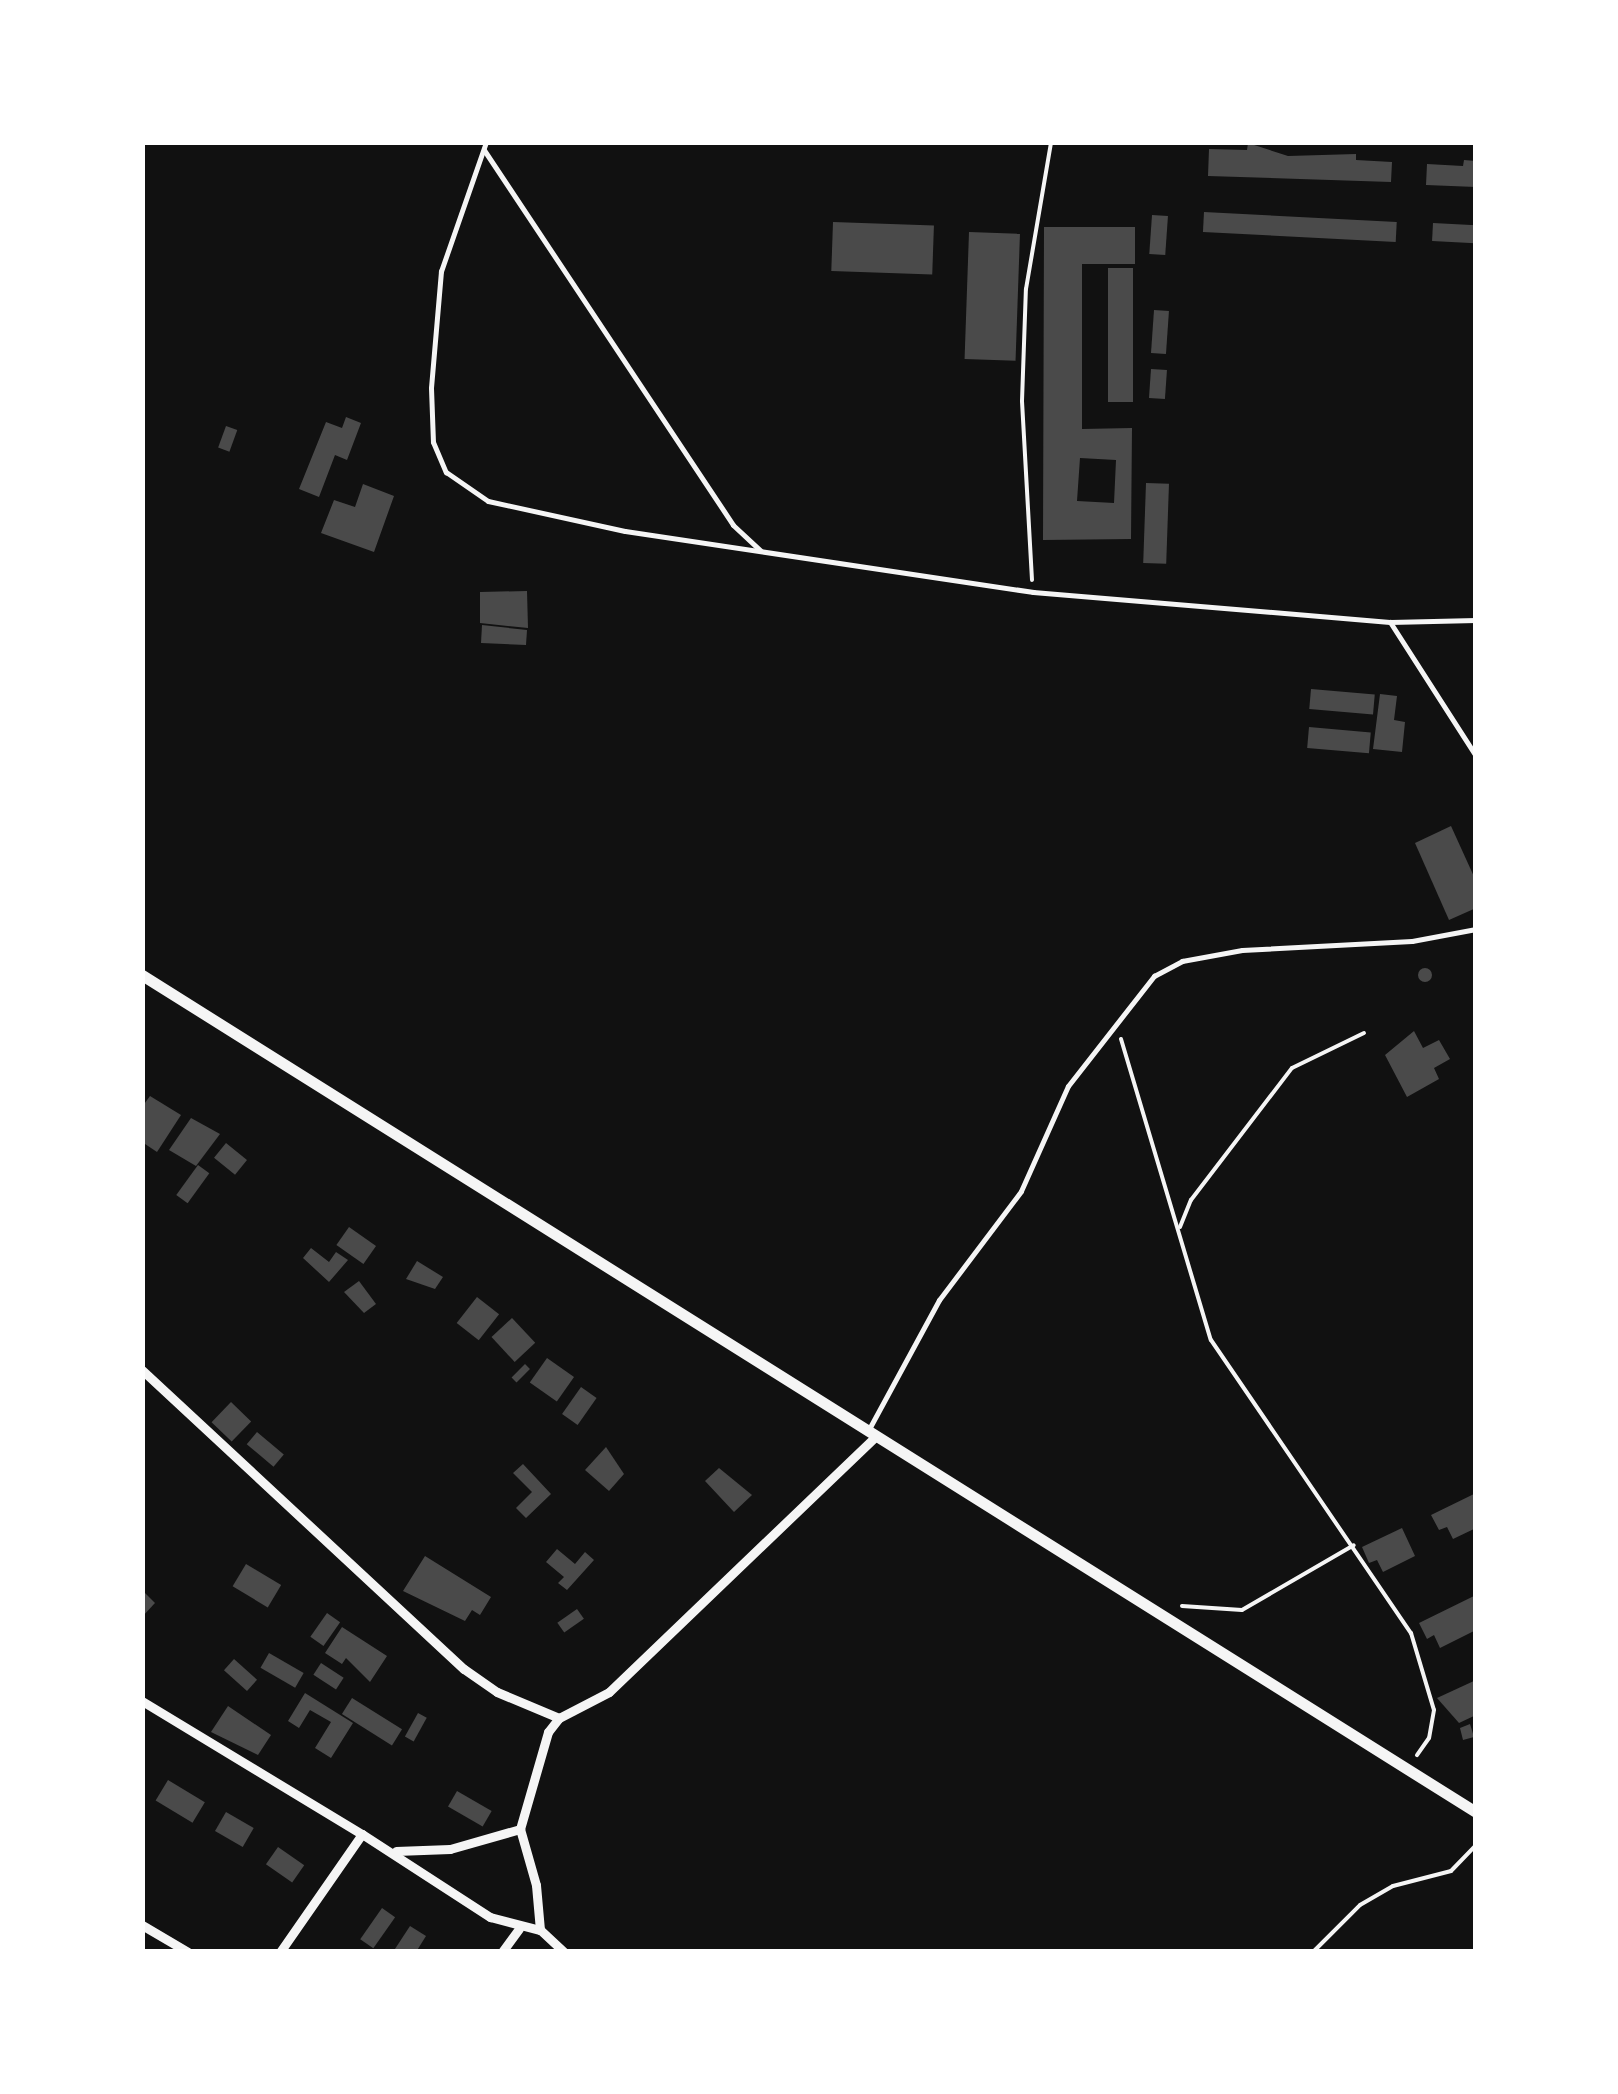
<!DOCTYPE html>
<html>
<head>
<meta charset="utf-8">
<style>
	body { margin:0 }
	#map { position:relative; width:1618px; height:2094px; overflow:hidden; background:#111; font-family:"Zilla Slab",serif }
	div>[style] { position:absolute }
	.building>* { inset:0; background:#4a4a4a; transform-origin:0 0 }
	.round { border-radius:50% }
	.path>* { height:4px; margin:-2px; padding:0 2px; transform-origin:2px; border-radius:2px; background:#f5f5f5 }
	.service>* { height:5px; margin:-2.5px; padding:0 2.5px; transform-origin:2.5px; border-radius:2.5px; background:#f5f5f5 }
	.minor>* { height:9px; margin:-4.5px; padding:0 4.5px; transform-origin:4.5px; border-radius:4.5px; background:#f5f5f5 }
	.tertiary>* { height:11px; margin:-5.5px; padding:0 5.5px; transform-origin:5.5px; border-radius:5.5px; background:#f5f5f5 }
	span { translate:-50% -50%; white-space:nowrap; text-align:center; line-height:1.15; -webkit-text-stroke:10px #fff; paint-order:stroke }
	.frame { position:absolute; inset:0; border:145px solid #fff; pointer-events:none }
</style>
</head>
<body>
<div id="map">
	<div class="building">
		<div style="clip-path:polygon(1248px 143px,1288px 156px,1356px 154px,1356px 160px,1392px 162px,1391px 182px,1208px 176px,1209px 149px,1247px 150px)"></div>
		<div style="clip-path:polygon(1464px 160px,1476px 161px,1476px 187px,1426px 185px,1427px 164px,1463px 166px)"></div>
		<div style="left:1204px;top:212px;width:193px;height:20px;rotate:3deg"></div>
		<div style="left:1152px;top:215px;width:16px;height:39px;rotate:4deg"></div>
		<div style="left:833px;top:222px;width:101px;height:49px;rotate:2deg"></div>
		<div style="left:1433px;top:223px;width:43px;height:18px;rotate:3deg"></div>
		<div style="clip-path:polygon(evenodd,1044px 227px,1135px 227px,1135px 264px,1082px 264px,1082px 429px,1132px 428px,1131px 539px,1043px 540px,1044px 227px,1080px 458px,1116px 460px,1114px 503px,1077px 501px,1080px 458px)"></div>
		<div style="left:969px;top:232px;width:51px;height:127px;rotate:2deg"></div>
		<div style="left:1108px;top:268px;width:25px;height:134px"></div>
		<div style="left:1154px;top:310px;width:15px;height:43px;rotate:4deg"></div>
		<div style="left:1151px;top:369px;width:16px;height:29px;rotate:4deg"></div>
		<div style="clip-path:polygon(346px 417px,361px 423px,347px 460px,335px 455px,319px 497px,299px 489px,326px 422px,342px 428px)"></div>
		<div style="left:226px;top:426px;width:12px;height:23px;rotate:20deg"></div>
		<div style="left:1146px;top:483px;width:23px;height:80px;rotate:2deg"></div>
		<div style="clip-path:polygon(363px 484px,394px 496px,374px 552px,321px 533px,334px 500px,355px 507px)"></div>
		<div style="clip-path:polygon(527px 591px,528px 628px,480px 623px,480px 592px)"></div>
		<div style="clip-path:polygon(482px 625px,527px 630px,526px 645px,481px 643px)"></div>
		<div style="left:1311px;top:689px;width:64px;height:20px;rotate:5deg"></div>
		<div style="clip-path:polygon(1380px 694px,1397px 696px,1394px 720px,1405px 722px,1402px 752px,1373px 749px)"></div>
		<div style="left:1309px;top:727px;width:62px;height:21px;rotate:5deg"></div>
		<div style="clip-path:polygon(1451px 826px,1476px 881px,1476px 908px,1449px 920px,1415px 843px)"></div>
		<div class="round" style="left:1418px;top:968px;width:14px;height:14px"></div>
		<div style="clip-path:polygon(1414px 1031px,1423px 1048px,1439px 1040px,1450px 1059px,1434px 1068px,1439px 1079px,1407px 1097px,1385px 1055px)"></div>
		<div style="clip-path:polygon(150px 1096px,181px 1115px,157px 1152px,142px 1142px,142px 1107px)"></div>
		<div style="clip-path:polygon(191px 1118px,220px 1134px,196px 1166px,169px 1150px)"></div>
		<div style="left:226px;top:1143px;width:27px;height:19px;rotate:39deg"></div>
		<div style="left:198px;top:1165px;width:14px;height:37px;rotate:36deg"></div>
		<div style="left:349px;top:1227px;width:33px;height:22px;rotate:35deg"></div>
		<div style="clip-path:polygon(311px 1248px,329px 1262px,336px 1252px,348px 1260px,329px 1282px,303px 1258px)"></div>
		<div style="clip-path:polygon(417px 1261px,443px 1277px,435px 1289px,406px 1279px)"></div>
		<div style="clip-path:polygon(359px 1281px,376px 1304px,364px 1313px,344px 1292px)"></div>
		<div style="left:477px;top:1297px;width:28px;height:33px;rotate:38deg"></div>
		<div style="left:512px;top:1318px;width:34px;height:28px;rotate:47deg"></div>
		<div style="left:547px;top:1358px;width:33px;height:30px;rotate:35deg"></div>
		<div style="left:525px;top:1364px;width:7px;height:19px;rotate:45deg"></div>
		<div style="left:581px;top:1387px;width:19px;height:33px;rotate:35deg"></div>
		<div style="left:231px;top:1402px;width:28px;height:28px;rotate:44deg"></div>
		<div style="left:257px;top:1432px;width:35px;height:16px;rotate:40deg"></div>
		<div style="clip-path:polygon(606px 1447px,624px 1474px,609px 1491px,585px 1470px)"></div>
		<div style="clip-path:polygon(523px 1464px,551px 1494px,526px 1518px,516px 1508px,532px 1492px,513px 1473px)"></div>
		<div style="clip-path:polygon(719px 1468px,752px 1495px,734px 1512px,705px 1481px)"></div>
		<div style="clip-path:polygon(1476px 1493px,1476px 1528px,1453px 1539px,1447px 1527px,1439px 1530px,1431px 1515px)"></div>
		<div style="clip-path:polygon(1402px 1528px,1415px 1556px,1383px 1572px,1377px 1560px,1369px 1563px,1362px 1547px)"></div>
		<div style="clip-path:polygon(557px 1549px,575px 1564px,585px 1552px,594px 1560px,567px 1590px,558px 1583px,564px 1577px,546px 1562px)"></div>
		<div style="clip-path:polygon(425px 1556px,491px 1597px,480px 1615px,472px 1610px,465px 1621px,403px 1591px)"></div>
		<div style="left:246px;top:1564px;width:41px;height:26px;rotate:31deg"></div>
		<div style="clip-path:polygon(145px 1593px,155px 1603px,142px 1617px,142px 1596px)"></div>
		<div style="clip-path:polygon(1476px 1595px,1476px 1630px,1440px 1648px,1434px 1635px,1427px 1639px,1419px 1623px)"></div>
		<div style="left:577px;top:1609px;width:12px;height:24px;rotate:55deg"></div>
		<div style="left:327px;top:1613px;width:16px;height:29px;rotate:35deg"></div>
		<div style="clip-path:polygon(342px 1627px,387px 1656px,370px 1682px,346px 1658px,342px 1664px,325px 1653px)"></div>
		<div style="left:269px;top:1653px;width:40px;height:17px;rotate:30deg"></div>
		<div style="left:234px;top:1659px;width:31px;height:15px;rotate:42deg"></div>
		<div style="left:321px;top:1663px;width:27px;height:14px;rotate:33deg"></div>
		<div style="clip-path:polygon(1476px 1680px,1476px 1715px,1459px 1723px,1437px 1698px)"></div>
		<div style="clip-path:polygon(305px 1693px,353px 1723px,331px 1758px,315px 1748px,331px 1722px,310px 1710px,299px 1728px,288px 1721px)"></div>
		<div style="left:352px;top:1698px;width:59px;height:19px;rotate:32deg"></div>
		<div style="clip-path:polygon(228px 1706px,271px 1735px,258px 1755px,211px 1732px)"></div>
		<div style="left:418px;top:1713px;width:10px;height:27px;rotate:29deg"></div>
		<div style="clip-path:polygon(1470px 1724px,1474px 1737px,1463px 1740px,1460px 1728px)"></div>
		<div style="left:168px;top:1780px;width:43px;height:24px;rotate:31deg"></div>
		<div style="left:457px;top:1791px;width:40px;height:18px;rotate:30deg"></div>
		<div style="left:226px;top:1812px;width:32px;height:22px;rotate:30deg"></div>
		<div style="left:278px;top:1847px;width:32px;height:21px;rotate:35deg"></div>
		<div style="left:382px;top:1908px;width:16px;height:38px;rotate:35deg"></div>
		<div style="clip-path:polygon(410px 1926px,426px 1936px,416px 1952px,393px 1952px)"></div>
	</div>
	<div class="path">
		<div style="left:1032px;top:580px;width:179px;rotate:-93.2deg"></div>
		<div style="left:1022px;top:401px;width:112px;rotate:-88deg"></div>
		<div style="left:1026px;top:289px;width:149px;rotate:-80.3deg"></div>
		<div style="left:1121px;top:1039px;width:314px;rotate:73.4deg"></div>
		<div style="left:1211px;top:1340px;width:355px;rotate:55.7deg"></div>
		<div style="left:1411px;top:1633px;width:80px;rotate:73.4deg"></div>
		<div style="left:1434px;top:1710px;width:28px;rotate:100deg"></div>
		<div style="left:1429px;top:1738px;width:21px;rotate:125deg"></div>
		<div style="left:1180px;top:1227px;width:29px;rotate:-68deg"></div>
		<div style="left:1191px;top:1200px;width:166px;rotate:-52.6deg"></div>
		<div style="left:1292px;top:1068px;width:80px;rotate:-25.9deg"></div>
		<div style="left:1182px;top:1606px;width:60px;rotate:3.8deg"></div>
		<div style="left:1242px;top:1610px;width:129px;rotate:-30.1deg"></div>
		<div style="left:1313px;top:1952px;width:66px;rotate:-45deg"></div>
		<div style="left:1360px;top:1905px;width:38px;rotate:-30deg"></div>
		<div style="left:1393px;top:1886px;width:60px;rotate:-14.5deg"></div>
		<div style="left:1451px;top:1871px;width:36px;rotate:-46deg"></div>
	</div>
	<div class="service">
		<div style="left:486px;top:142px;width:137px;rotate:109.2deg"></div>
		<div style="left:441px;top:271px;width:117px;rotate:94.9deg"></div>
		<div style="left:431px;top:388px;width:54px;rotate:87.9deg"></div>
		<div style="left:433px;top:442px;width:33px;rotate:67deg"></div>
		<div style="left:446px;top:472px;width:51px;rotate:34.6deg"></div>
		<div style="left:488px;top:501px;width:140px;rotate:12.4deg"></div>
		<div style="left:625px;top:531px;width:413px;rotate:8.5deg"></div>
		<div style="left:1033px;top:592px;width:358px;rotate:4.8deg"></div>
		<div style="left:1390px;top:622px;width:86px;rotate:-1.3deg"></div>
		<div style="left:484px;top:150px;width:450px;rotate:56.4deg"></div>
		<div style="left:733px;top:525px;width:38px;rotate:43deg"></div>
		<div style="left:1390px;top:622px;width:159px;rotate:57.3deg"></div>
		<div style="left:869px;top:1429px;width:147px;rotate:-61.5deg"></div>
		<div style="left:939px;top:1300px;width:136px;rotate:-53deg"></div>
		<div style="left:1021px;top:1191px;width:115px;rotate:-65.9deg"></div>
		<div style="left:1068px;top:1086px;width:140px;rotate:-52deg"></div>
		<div style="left:1154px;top:976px;width:32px;rotate:-28deg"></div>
		<div style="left:1182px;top:961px;width:61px;rotate:-10.4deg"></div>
		<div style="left:1242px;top:950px;width:170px;rotate:-3deg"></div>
		<div style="left:1412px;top:941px;width:65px;rotate:-10.6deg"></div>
	</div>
	<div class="minor">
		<div style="left:142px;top:1370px;width:439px;rotate:42.9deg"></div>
		<div style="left:464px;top:1669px;width:40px;rotate:34.9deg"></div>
		<div style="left:497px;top:1692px;width:67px;rotate:22.8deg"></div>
		<div style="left:142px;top:1701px;width:257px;rotate:31.2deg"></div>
		<div style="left:362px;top:1834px;width:144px;rotate:124.8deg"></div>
		<div style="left:362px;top:1834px;width:153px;rotate:33deg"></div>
		<div style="left:490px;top:1917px;width:52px;rotate:14.6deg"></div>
		<div style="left:396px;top:1851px;width:54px;rotate:-2.1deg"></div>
		<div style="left:450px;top:1849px;width:73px;rotate:-15.9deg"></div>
		<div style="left:142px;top:1925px;width:53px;rotate:30.4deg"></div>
		<div style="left:502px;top:1952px;width:29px;rotate:-54deg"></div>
		<div style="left:564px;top:1952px;width:33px;rotate:-137deg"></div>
		<div style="left:540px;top:1930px;width:45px;rotate:-95.1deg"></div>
		<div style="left:536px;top:1885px;width:58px;rotate:-105.9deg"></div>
		<div style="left:520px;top:1829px;width:101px;rotate:-73.9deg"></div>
		<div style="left:548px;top:1732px;width:18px;rotate:-52deg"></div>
		<div style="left:559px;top:1718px;width:56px;rotate:-27.5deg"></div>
		<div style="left:609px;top:1692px;width:370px;rotate:-43.8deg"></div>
	</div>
	<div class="tertiary">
		<div style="left:142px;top:975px;width:1575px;rotate:32.11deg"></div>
	</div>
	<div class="frame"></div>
</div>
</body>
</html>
